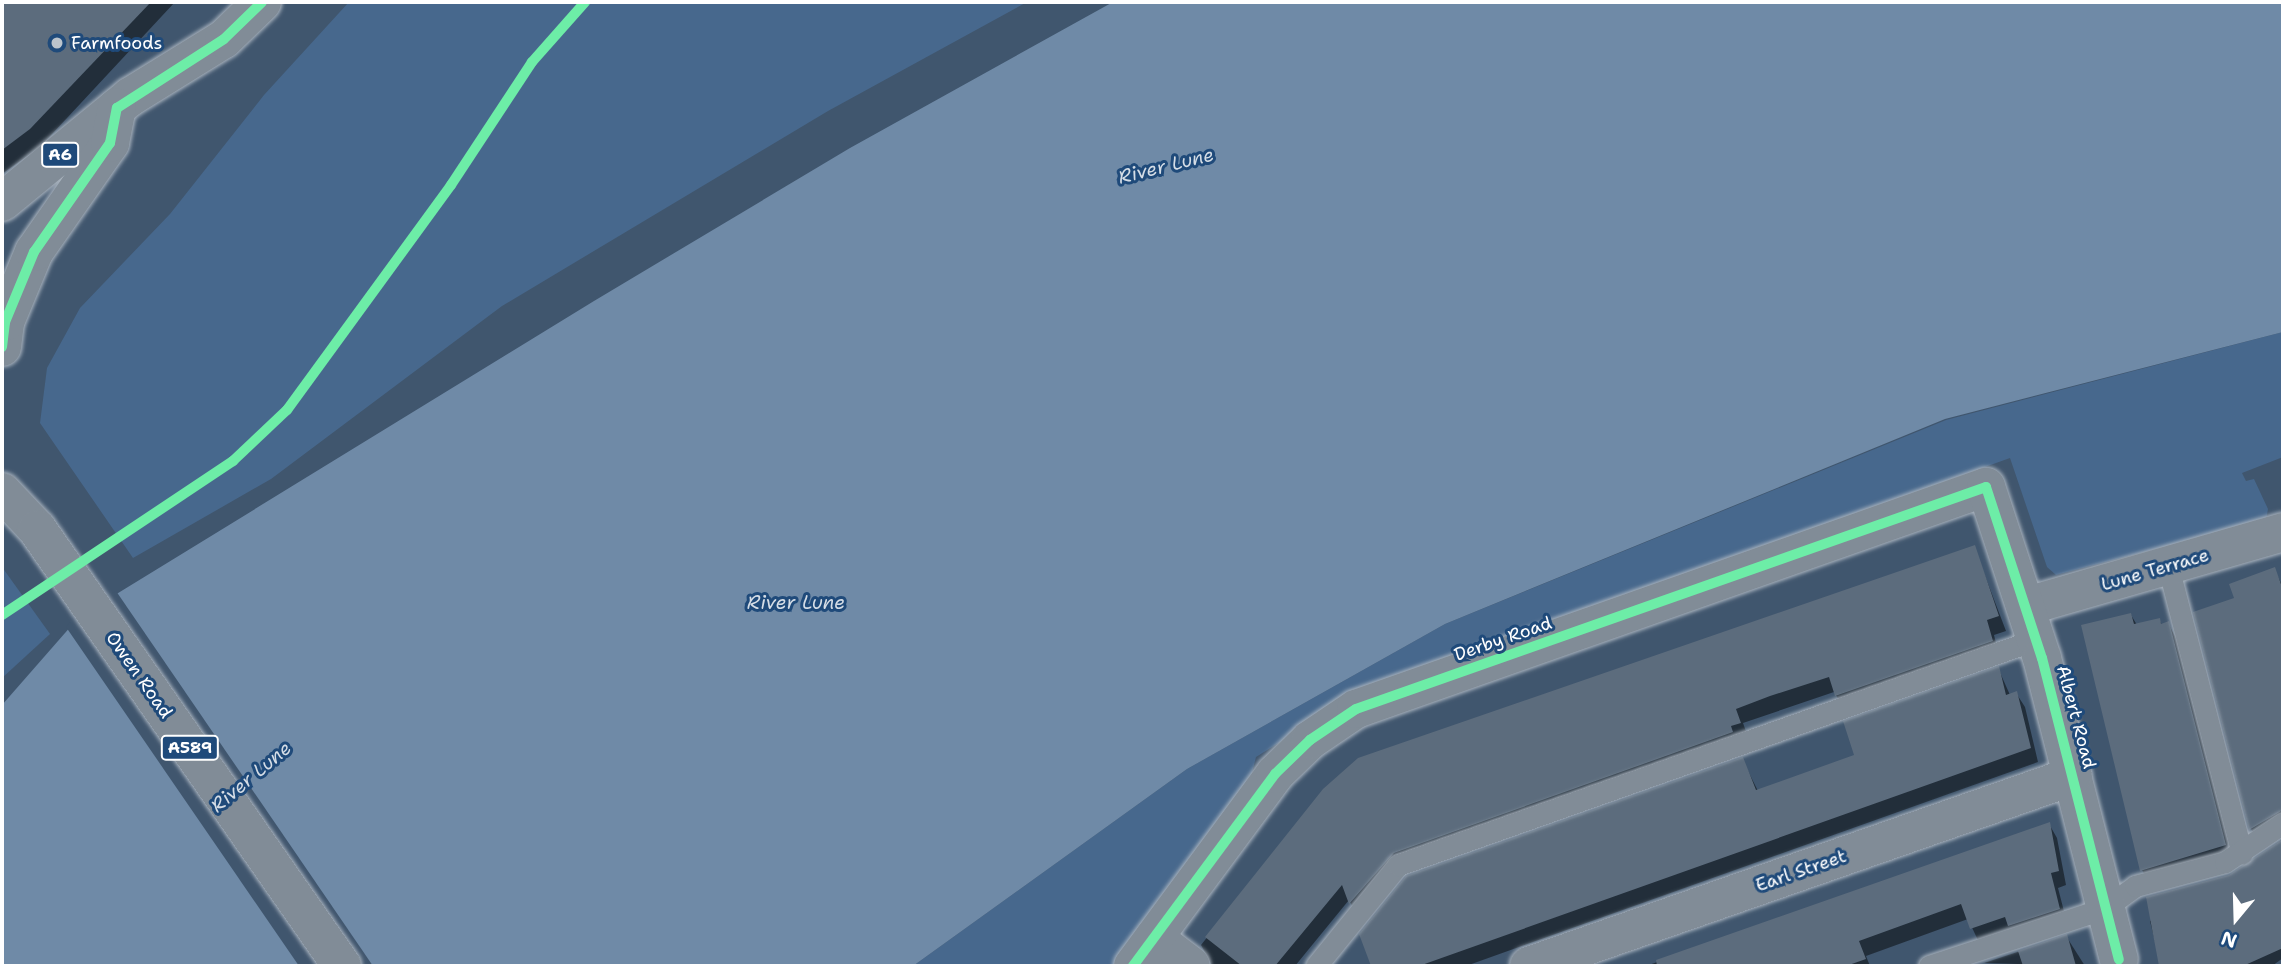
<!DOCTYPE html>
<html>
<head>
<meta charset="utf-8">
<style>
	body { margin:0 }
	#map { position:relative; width:2285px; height:968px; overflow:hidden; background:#40566e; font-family:"Shantell Sans",sans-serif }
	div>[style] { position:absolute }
	.green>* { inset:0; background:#47688d }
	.water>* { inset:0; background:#6f8aa7 }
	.pier>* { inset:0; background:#40566e }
	.shadow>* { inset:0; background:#0007 }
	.building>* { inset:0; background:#5c6c7d }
	.roads { filter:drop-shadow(0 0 2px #a9b3be) drop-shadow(0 0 2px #a9b3be) }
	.service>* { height:21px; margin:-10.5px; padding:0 10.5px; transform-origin:10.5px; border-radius:10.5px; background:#818c97 }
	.minor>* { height:38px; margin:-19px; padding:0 19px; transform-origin:19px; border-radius:19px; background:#818c97 }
	.primary>* { height:38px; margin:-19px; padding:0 19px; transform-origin:19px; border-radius:19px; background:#818c97 }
	.cycleway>* { height:10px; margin:-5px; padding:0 5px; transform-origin:5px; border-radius:5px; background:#6deda7 }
	.dots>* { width:19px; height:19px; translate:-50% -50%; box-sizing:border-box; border:4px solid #1f4a7a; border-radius:50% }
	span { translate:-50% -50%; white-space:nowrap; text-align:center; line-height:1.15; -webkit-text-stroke:6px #1f4a7a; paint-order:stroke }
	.shield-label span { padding:2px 5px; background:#1f4a7a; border:2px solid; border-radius:5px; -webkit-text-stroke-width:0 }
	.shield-label { font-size:16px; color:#fff; font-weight:700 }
	.poi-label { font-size:18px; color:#fff }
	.left { translate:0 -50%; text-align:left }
	.street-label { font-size:18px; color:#fff }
	.water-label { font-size:19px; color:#d5dde6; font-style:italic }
	.frame { position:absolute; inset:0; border:4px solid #fff; pointer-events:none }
	.north { position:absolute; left:2201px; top:884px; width:70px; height:70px; -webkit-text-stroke:5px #1f4a7a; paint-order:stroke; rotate:199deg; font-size:19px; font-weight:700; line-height:28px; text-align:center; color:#fff }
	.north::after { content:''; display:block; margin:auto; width:24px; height:32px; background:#fff; clip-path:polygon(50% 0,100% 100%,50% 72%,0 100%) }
</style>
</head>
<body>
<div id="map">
	<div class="green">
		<div style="clip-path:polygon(349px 2px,1027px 2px,828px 111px,502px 306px,271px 479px,133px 558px,40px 423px,47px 368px,80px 308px,170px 214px,264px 95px)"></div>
		<div style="clip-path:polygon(2283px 332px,2283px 457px,2242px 473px,2246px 481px,2254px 479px,2268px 509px,2266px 520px,2056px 575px,2047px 567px,2010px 458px,1621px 597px,1335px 708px,1256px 757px,1246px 796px,1112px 966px,913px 966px,1187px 769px,1445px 624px,1946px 420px)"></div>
		<div style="clip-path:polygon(2px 567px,50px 634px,2px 678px)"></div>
	</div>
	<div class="water">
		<div style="clip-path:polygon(1113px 2px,2283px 2px,2283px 332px,1945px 419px,1445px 624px,1187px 769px,913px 966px,2px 966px,2px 705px,79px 617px,594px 301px,850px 148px)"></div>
	</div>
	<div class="pier">
		<div style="clip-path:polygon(116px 591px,373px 966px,299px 966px,66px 627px,77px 614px)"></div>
	</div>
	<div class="shadow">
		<div style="clip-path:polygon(2px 2px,175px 2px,40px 147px,2px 174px,2px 69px,6px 66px,2px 62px)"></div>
		<div style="clip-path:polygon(1974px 547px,2006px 631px,1994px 635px,1999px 655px,1845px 710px,1834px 692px,1743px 723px,1748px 737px,1401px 867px,1358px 917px,1349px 900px,1295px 966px,1212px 966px,1201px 945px,1324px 791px)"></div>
		<div style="clip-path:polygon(2274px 569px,2283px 587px,2283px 829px,2259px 843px,2251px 829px,2196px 614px,2236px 599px)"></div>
		<div style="clip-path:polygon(2131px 615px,2137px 625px,2159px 620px,2162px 625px,2168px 623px,2176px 638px,2233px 860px,2150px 885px,2142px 870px)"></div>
		<div style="clip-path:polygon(1998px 668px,2010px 695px,2016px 693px,2025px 707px,2038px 762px,1466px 966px,1372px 966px,1361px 934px,1742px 759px,1758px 791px,1856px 756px)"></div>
		<div style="clip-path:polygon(2049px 824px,2057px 838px,2066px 885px,2058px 888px,2067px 923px,1983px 951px,1968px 919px,1866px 956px,1870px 966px,1646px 966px)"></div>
		<div style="clip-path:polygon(2283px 839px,2283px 958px,2272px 966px,2161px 966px,2150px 921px,2233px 875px)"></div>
		<div style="clip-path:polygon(2066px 936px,2085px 966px,1984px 963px)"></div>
	</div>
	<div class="building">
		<div style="clip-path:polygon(2px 2px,151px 2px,30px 129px,2px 150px)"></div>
		<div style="clip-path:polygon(1975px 545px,1999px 616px,1987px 620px,1993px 641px,1835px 696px,1829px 677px,1770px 696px,1736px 709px,1741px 723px,1731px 726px,1733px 732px,1394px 853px,1349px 904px,1342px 885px,1275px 966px,1242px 966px,1205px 937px,1323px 789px,1358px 758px)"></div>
		<div style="clip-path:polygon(2275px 567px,2283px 590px,2283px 810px,2249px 830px,2193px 612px,2234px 598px,2229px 584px)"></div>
		<div style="clip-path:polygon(2131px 613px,2134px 624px,2160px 618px,2161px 624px,2169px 621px,2226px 845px,2140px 871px,2081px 625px)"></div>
		<div style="clip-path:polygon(1999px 666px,2006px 695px,2017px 691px,2031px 748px,1419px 966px,1371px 966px,1359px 934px,1406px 876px,1743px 757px,1756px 790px,1854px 755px,1843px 721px)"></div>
		<div style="clip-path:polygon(2050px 822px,2059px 871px,2051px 873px,2060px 909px,2008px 926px,2005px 917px,1970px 929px,1961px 904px,1859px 941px,1866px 959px,1846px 966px,1657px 966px,1656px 960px)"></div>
		<div style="clip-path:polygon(2283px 839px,2283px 948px,2243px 966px,2159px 966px,2146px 897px,2229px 875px)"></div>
		<div style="clip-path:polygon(2067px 934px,2076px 966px,2023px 966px,2018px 951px)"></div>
	</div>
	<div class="roads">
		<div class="service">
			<div style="left:2168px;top:566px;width:297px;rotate:75.6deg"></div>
			<div style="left:1316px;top:966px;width:130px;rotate:-50.9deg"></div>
			<div style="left:1398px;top:865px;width:678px;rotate:-19.48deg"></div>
			<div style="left:1929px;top:966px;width:185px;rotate:-18.2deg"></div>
			<div style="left:2105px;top:908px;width:37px;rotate:-36deg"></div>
			<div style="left:2135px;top:886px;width:93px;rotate:-14.9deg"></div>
			<div style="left:2225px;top:862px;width:70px;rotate:-33.9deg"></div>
		</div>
		<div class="minor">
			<div style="left:2027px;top:606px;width:266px;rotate:-16.1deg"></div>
			<div style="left:1154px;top:938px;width:46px;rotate:37.1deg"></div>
			<div style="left:1133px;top:966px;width:239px;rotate:-53.5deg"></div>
			<div style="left:1275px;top:774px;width:49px;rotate:-44.2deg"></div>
			<div style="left:1310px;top:740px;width:55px;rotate:-34deg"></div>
			<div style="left:1356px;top:709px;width:668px;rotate:-19.41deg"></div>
			<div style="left:1986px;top:487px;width:180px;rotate:71.9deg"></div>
			<div style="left:2042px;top:658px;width:311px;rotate:75.7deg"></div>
			<div style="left:1529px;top:966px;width:576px;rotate:-19.25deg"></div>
		</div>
		<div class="primary">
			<div style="left:2px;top:202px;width:166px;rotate:-39.4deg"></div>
			<div style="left:130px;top:97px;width:110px;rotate:-31.7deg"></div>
			<div style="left:224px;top:39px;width:53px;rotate:-44.2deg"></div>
			<div style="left:2px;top:347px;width:25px;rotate:-83deg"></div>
			<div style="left:5px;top:322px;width:76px;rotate:-67.5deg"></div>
			<div style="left:34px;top:252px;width:133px;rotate:-55.1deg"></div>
			<div style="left:110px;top:143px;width:36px;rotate:-79deg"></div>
			<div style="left:2px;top:492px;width:51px;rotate:46.6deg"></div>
			<div style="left:37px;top:529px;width:533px;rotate:55.09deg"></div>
		</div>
	</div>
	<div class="cycleway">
		<div style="left:2px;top:347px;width:25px;rotate:-83deg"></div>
		<div style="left:5px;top:322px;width:76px;rotate:-67.5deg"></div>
		<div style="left:34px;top:252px;width:133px;rotate:-55.1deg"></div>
		<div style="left:110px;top:143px;width:36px;rotate:-79deg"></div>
		<div style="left:117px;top:108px;width:127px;rotate:-32.8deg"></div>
		<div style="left:224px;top:39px;width:53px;rotate:-44.2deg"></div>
		<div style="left:2px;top:615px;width:278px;rotate:-33.7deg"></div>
		<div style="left:233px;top:461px;width:74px;rotate:-43.4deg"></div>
		<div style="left:287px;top:410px;width:278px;rotate:-53.9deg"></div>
		<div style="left:451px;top:185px;width:147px;rotate:-56.6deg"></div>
		<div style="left:532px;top:62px;width:80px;rotate:-48.5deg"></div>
		<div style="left:1133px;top:966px;width:239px;rotate:-53.5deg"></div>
		<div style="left:1275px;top:774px;width:49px;rotate:-44.2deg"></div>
		<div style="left:1310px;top:740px;width:55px;rotate:-34deg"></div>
		<div style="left:1356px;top:709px;width:668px;rotate:-19.41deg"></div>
		<div style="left:1986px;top:487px;width:180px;rotate:71.9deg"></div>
		<div style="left:2042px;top:658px;width:311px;rotate:75.7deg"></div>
	</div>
	<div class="dots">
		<div style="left:57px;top:43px;background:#bcc4cc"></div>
	</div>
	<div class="shield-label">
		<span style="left:60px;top:155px">A6</span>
		<span style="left:190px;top:748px">A589</span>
	</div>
	<div class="poi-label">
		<span class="left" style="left:71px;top:43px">Farmfoods</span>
	</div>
	<div class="street-label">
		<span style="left:2155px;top:570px;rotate:-16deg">Lune Terrace</span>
		<span style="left:1503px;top:639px;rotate:-19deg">Derby Road</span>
		<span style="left:139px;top:675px;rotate:55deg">Owen Road</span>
		<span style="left:2076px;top:717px;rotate:75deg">Albert Road</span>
		<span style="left:1801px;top:871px;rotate:-19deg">Earl Street</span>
	</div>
	<div class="water-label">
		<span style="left:1166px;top:166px;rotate:-14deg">River Lune</span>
		<span style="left:796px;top:603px">River Lune</span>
		<span style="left:251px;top:777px;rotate:-40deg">River Lune</span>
	</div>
	<div class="frame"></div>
	<div class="north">N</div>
</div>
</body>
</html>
